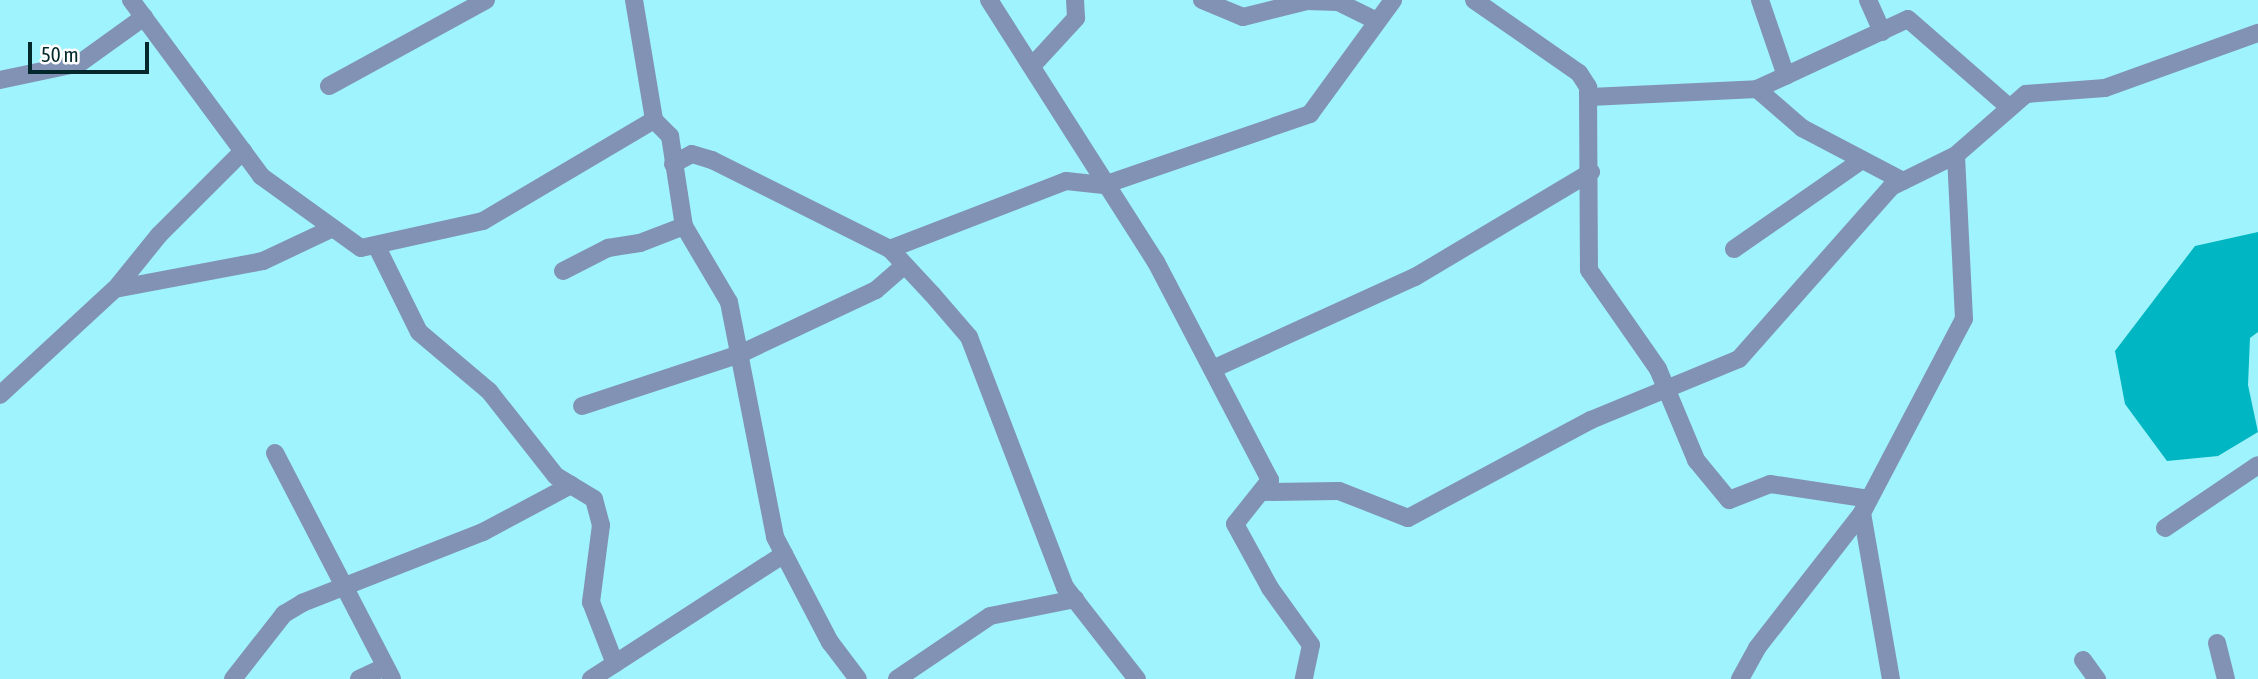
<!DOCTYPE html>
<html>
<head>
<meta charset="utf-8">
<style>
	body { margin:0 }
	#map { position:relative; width:2258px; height:679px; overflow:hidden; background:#9ff3fc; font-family:"Asap Condensed",sans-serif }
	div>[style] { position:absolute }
	.water>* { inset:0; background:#00b6c3 }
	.street>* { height:18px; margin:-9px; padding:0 9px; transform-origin:9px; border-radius:9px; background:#8192b4 }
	span { translate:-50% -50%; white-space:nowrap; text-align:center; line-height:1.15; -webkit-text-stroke:5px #fff; paint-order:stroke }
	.scale { position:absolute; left:28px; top:42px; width:121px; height:32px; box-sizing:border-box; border:4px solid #02282c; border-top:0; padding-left:9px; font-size:21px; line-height:24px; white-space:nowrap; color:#02282c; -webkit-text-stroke:5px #fff; paint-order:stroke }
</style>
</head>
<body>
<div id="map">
	<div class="water">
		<div style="clip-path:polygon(2258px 232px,2258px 332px,2250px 338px,2248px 385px,2258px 432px,2218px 456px,2167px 461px,2125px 404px,2115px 351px,2195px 246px)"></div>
	</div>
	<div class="street">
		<div style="left:131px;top:0;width:219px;rotate:53.5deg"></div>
		<div style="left:261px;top:176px;width:123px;rotate:35.8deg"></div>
		<div style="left:361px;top:248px;width:125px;rotate:-12.5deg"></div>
		<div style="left:483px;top:221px;width:199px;rotate:-30.6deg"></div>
		<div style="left:634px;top:0;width:122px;rotate:80.5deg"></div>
		<div style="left:654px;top:120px;width:23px;rotate:45deg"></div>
		<div style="left:670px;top:136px;width:91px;rotate:81.2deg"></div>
		<div style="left:684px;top:226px;width:88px;rotate:59.4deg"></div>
		<div style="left:729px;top:302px;width:239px;rotate:78.9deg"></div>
		<div style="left:775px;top:537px;width:119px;rotate:62.4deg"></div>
		<div style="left:830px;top:642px;width:46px;rotate:52.9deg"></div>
		<div style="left:989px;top:0;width:311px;rotate:57.5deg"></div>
		<div style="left:1156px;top:262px;width:246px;rotate:62.4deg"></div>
		<div style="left:1270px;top:480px;width:56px;rotate:128.5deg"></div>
		<div style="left:1235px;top:524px;width:73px;rotate:61.3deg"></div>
		<div style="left:1270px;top:588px;width:70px;rotate:54.3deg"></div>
		<div style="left:1311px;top:645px;width:35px;rotate:102deg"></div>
		<div style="left:1202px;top:0;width:44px;rotate:22.5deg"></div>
		<div style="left:1243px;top:17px;width:66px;rotate:-14deg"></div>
		<div style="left:1307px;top:1px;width:31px;rotate:2deg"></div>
		<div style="left:1338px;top:2px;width:43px;rotate:26deg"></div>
		<div style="left:1474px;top:0;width:128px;rotate:34.8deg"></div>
		<div style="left:1579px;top:73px;width:17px;rotate:57deg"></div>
		<div style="left:1588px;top:87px;width:183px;rotate:89.7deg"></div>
		<div style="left:1589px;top:270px;width:121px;rotate:55.1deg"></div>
		<div style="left:1658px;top:369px;width:99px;rotate:67.3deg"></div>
		<div style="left:1696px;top:460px;width:52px;rotate:50.5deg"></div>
		<div style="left:1729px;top:500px;width:44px;rotate:-21.3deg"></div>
		<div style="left:1770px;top:484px;width:100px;rotate:8.6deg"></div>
		<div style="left:1760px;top:0;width:80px;rotate:71.1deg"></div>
		<div style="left:1868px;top:0;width:35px;rotate:66deg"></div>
		<div style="left:1033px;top:65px;width:64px;rotate:-47.5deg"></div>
		<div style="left:1076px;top:18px;width:18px;rotate:-93deg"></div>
		<div style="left:0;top:80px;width:82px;rotate:-12deg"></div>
		<div style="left:80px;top:63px;width:79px;rotate:-35.7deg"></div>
		<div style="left:329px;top:86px;width:179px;rotate:-28.7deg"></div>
		<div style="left:1757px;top:89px;width:60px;rotate:40.9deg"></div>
		<div style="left:1802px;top:128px;width:114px;rotate:27.7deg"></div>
		<div style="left:1590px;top:97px;width:167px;rotate:-2.7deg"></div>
		<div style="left:1757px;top:89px;width:166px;rotate:-24.9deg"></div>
		<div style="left:1908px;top:19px;width:135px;rotate:41.1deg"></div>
		<div style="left:673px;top:164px;width:21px;rotate:-28deg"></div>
		<div style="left:692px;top:154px;width:21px;rotate:17deg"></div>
		<div style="left:712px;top:160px;width:199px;rotate:26.6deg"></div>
		<div style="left:890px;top:249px;width:62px;rotate:47deg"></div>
		<div style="left:932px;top:294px;width:57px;rotate:49.3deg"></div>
		<div style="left:969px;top:337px;width:268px;rotate:69deg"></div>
		<div style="left:1065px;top:587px;width:117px;rotate:52deg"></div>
		<div style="left:376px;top:245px;width:97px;rotate:63.7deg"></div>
		<div style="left:419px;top:332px;width:92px;rotate:40.1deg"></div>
		<div style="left:489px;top:391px;width:108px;rotate:51.8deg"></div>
		<div style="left:556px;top:476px;width:44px;rotate:31.2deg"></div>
		<div style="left:594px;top:499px;width:27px;rotate:75deg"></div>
		<div style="left:601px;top:525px;width:78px;rotate:97.4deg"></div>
		<div style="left:591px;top:602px;width:66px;rotate:68.8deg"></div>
		<div style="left:890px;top:249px;width:189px;rotate:-21.1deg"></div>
		<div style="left:1066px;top:181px;width:38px;rotate:6deg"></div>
		<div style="left:1104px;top:185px;width:218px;rotate:-19deg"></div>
		<div style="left:1310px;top:114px;width:141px;rotate:-53.9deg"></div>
		<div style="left:1734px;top:249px;width:156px;rotate:-34.8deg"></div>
		<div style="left:563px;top:271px;width:51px;rotate:-27.1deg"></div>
		<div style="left:608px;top:248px;width:32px;rotate:-9deg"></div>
		<div style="left:640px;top:243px;width:47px;rotate:-21.1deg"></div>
		<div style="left:117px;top:287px;width:67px;rotate:-51.1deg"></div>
		<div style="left:159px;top:235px;width:119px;rotate:-45deg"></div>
		<div style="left:1215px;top:368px;width:220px;rotate:-24.5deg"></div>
		<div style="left:1415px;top:277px;width:205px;rotate:-30.8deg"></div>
		<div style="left:0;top:395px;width:156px;rotate:-42.7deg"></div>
		<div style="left:115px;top:289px;width:151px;rotate:-10.7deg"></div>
		<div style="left:263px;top:261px;width:77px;rotate:-25.2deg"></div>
		<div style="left:582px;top:406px;width:166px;rotate:-18.2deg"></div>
		<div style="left:740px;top:354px;width:150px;rotate:-25.2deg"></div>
		<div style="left:876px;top:290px;width:38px;rotate:-41deg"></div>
		<div style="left:275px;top:453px;width:254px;rotate:62.6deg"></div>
		<div style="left:1261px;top:492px;width:78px;rotate:-0.7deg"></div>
		<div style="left:1339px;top:491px;width:74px;rotate:21.4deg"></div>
		<div style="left:1408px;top:518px;width:208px;rotate:-28.2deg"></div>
		<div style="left:1591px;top:420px;width:160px;rotate:-22.4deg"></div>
		<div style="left:1739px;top:359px;width:230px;rotate:-48.5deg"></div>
		<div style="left:1891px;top:187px;width:72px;rotate:-26.2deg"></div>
		<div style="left:1956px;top:155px;width:93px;rotate:-41.1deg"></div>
		<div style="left:2026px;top:94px;width:79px;rotate:-4.3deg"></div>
		<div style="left:2105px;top:88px;width:163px;rotate:-19.8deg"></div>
		<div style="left:1862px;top:513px;width:169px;rotate:80.1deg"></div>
		<div style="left:2165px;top:528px;width:112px;rotate:-34.1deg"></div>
		<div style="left:2217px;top:643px;width:37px;rotate:76deg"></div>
		<div style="left:2083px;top:660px;width:24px;rotate:54deg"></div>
		<div style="left:233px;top:679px;width:83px;rotate:-51.9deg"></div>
		<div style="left:284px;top:614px;width:21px;rotate:-31deg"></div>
		<div style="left:302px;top:603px;width:194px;rotate:-21.4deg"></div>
		<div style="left:483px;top:532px;width:100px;rotate:-28.1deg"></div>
		<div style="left:359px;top:679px;width:26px;rotate:-25deg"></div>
		<div style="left:591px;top:679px;width:230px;rotate:-32.9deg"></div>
		<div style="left:897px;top:679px;width:112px;rotate:-34.1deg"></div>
		<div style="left:990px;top:616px;width:87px;rotate:-11.3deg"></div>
		<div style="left:1740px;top:679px;width:35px;rotate:-61deg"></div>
		<div style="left:1757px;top:648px;width:171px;rotate:-52.1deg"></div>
		<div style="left:1862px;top:513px;width:219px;rotate:-62.3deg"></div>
		<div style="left:1964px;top:319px;width:164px;rotate:-92.8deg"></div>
	</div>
	<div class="scale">50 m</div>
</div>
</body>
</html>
